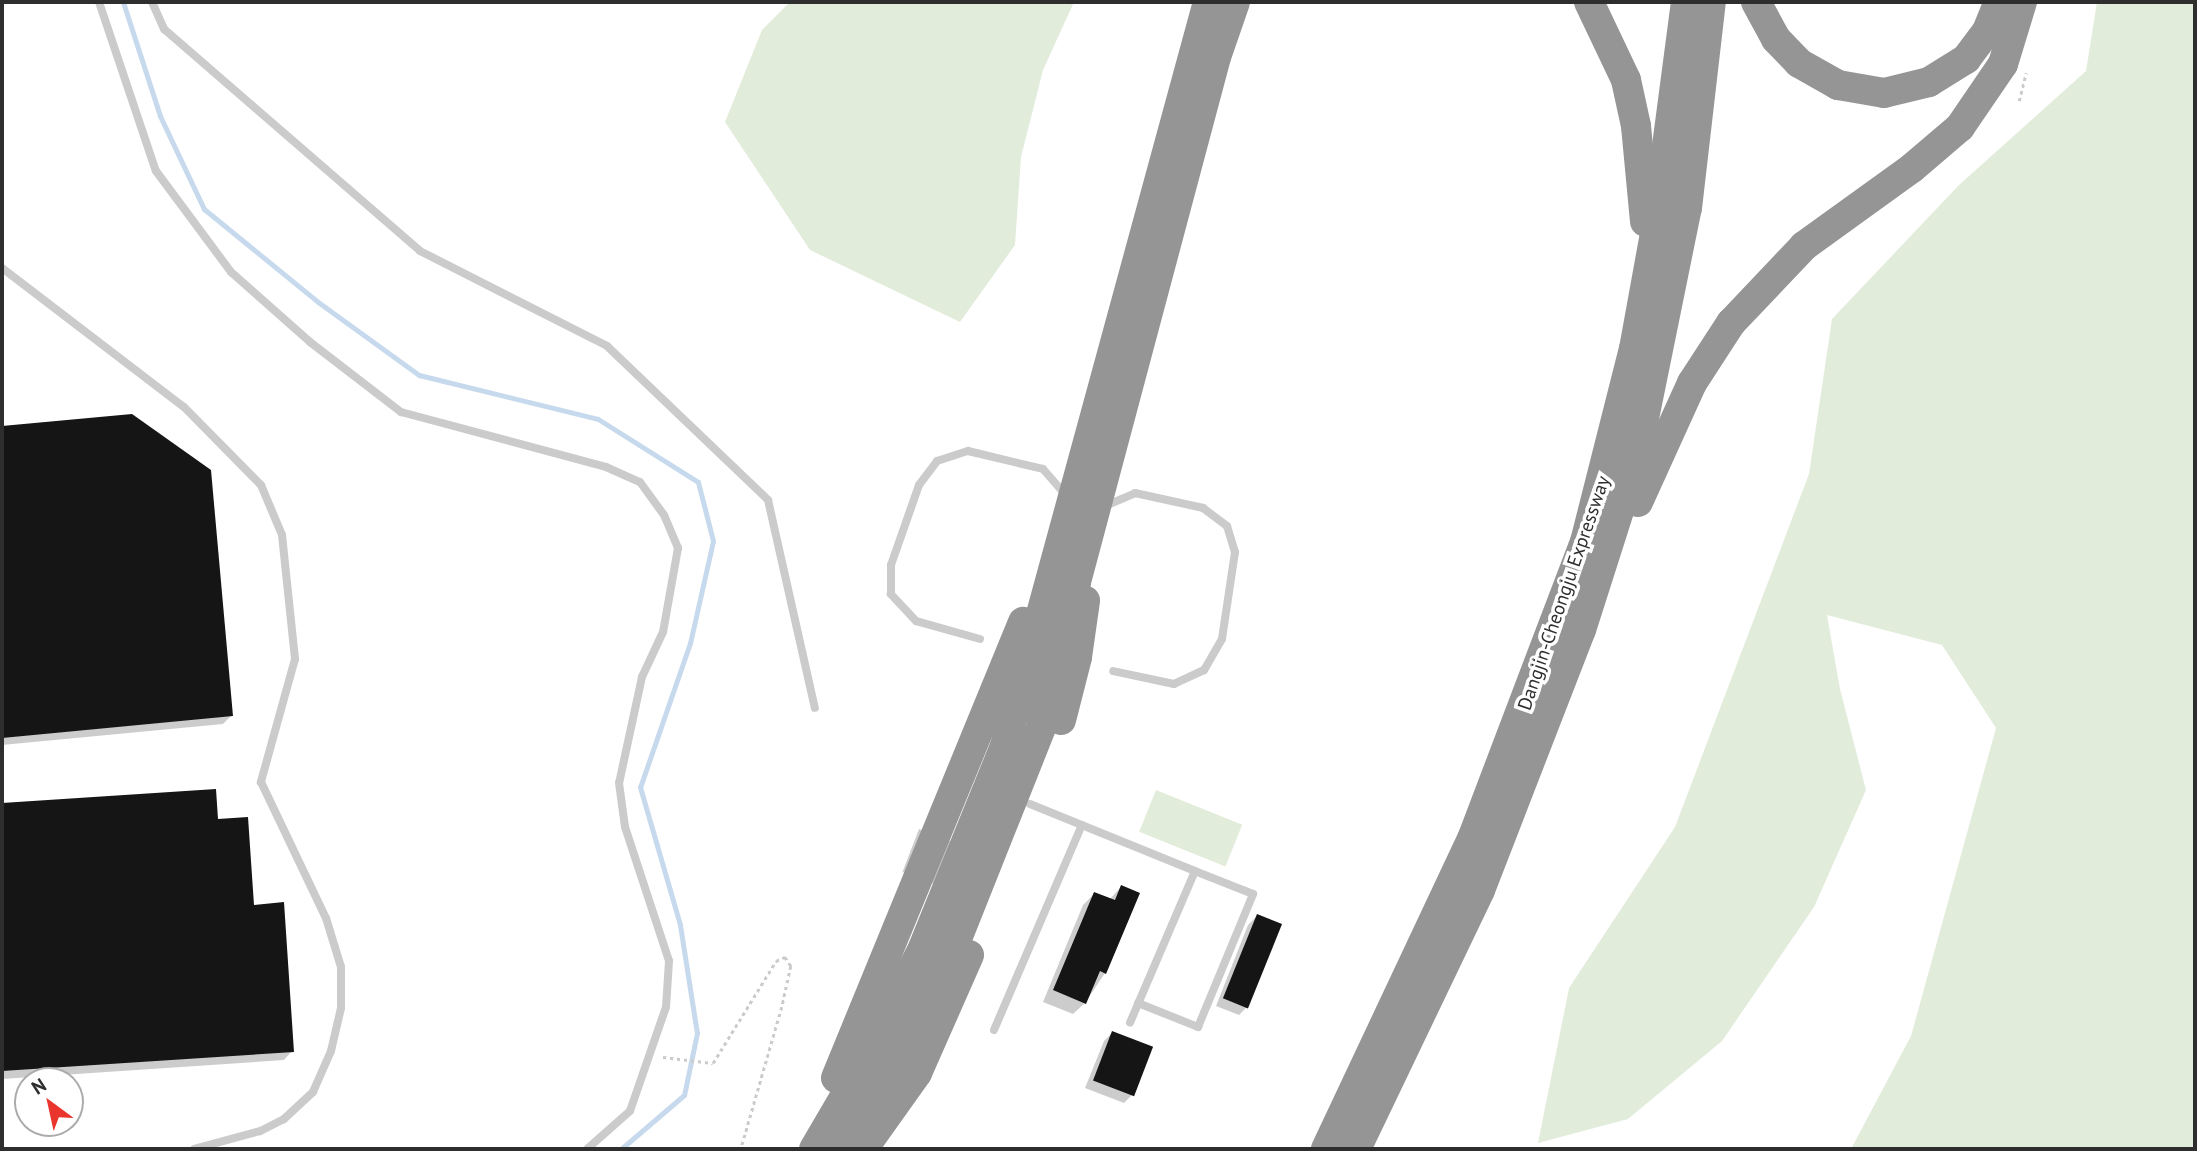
<!DOCTYPE html>
<html>
<head>
<meta charset="utf-8">
<style>
	body { margin:0 }
	#map { position:relative; width:2197px; height:1151px; overflow:hidden; background:#fff; font-family:"PT Sans",sans-serif }
	div>[style] { position:absolute }
	.green>* { inset:0; background:#e2ecdb; transform-origin:0 0 }
	.shadow>* { inset:0; background:#0003; transform-origin:0 0 }
	.stream>* { height:5px; margin:-2.5px; padding:0 2.5px; transform-origin:2.5px; border-radius:2.5px; background:#c7d9ec }
	.building>* { inset:0; background:#151515; transform-origin:0 0 }
	.path>* { height:2.5px; margin-top:-1.25px; transform-origin:0; background:repeating-linear-gradient(90deg,#cbcbcb 0 3.5px,transparent 0 7px) }
	.lane>* { height:8px; margin:-4px; padding:0 4px; transform-origin:4px; border-radius:4px; background:#cbcbcb }
	.highway>* { height:30px; margin:-15px; padding:0 15px; transform-origin:15px; border-radius:15px; background:#959595 }
	span { translate:-50% -50%; white-space:nowrap; text-align:center; line-height:1.15; -webkit-text-stroke:7px #fff; paint-order:stroke }
	.street-label { font-size:19px; color:#2e2e2e }
	.frame { position:absolute; inset:0; border:4px solid #2e2e2e; pointer-events:none }
	.north { position:absolute; left:14px; top:1067px; width:70px; height:70px; box-sizing:border-box; background:#fff; border:2px solid #ababab; border-radius:50%; rotate:327deg; font-size:19px; font-weight:700; line-height:28px; text-align:center; color:#2e2e2e }
	.north::after { content:''; display:block; margin:auto; width:24px; height:32px; background:#e9352d; clip-path:polygon(50% 0,100% 100%,50% 72%,0 100%) }
</style>
</head>
<body>
<div id="map">
	<div class="green">
		<div style="clip-path:polygon(790px 2px,1074px 2px,1043px 70px,1021px 157px,1015px 245px,960px 322px,810px 250px,725px 122px,762px 30px)"></div>
		<div style="clip-path:polygon(2097px 2px,2195px 2px,2195px 1149px,1851px 1149px,1911px 1036px,1996px 728px,1942px 645px,1827px 615px,1840px 689px,1866px 790px,1814px 907px,1722px 1041px,1628px 1119px,1538px 1143px,1569px 988px,1675px 827px,1809px 474px,1832px 319px,1959px 185px,2086px 71px)"></div>
		<div style="left:1156px;top:790px;width:93px;height:45px;rotate:22deg"></div>
	</div>
	<div class="shadow">
		<div style="clip-path:polygon(132px 416px,231px 716px,223px 724px,2px 745px,2px 428px)"></div>
		<div style="clip-path:polygon(215px 791px,217px 821px,252px 907px,292px 1051px,284px 1060px,2px 1079px,2px 805px)"></div>
		<div style="left:919px;top:829px;width:87px;height:46px;rotate:21deg"></div>
		<div style="clip-path:polygon(1121px 887px,1105px 973px,1085px 1003px,1073px 1014px,1043px 1002px,1083px 905px,1094px 894px,1109px 900px)"></div>
		<div style="clip-path:polygon(1257px 916px,1247px 1007px,1239px 1015px,1216px 1006px,1248px 925px)"></div>
		<div style="clip-path:polygon(1112px 1033px,1132px 1095px,1124px 1103px,1085px 1088px,1104px 1041px)"></div>
	</div>
	<div class="stream">
		<div style="left:123px;top:2px;width:120px;rotate:72deg"></div>
		<div style="left:160px;top:116px;width:103px;rotate:64.7deg"></div>
		<div style="left:204px;top:209px;width:147px;rotate:39.2deg"></div>
		<div style="left:318px;top:302px;width:125px;rotate:35.9deg"></div>
		<div style="left:419px;top:375px;width:184px;rotate:13.8deg"></div>
		<div style="left:598px;top:419px;width:118px;rotate:32.2deg"></div>
		<div style="left:698px;top:482px;width:61px;rotate:75.7deg"></div>
		<div style="left:713px;top:541px;width:105px;rotate:102.7deg"></div>
		<div style="left:690px;top:643px;width:152px;rotate:109.1deg"></div>
		<div style="left:640px;top:787px;width:144px;rotate:73.8deg"></div>
		<div style="left:680px;top:925px;width:109px;rotate:81.1deg"></div>
		<div style="left:697px;top:1033px;width:63px;rotate:101.8deg"></div>
		<div style="left:684px;top:1095px;width:83px;rotate:139.4deg"></div>
	</div>
	<div class="building">
		<div style="clip-path:polygon(132px 414px,211px 470px,233px 716px,2px 738px,2px 426px)"></div>
		<div style="clip-path:polygon(216px 789px,218px 819px,248px 817px,254px 905px,284px 902px,294px 1052px,2px 1071px,2px 803px)"></div>
		<div style="clip-path:polygon(1121px 885px,1140px 893px,1106px 974px,1100px 971px,1086px 1004px,1053px 990px,1094px 892px,1115px 900px)"></div>
		<div style="left:1257px;top:914px;width:27px;height:91px;rotate:22deg"></div>
		<div style="left:1112px;top:1031px;width:44px;height:53px;rotate:21deg"></div>
	</div>
	<div class="path">
		<div style="left:2019px;top:101px;width:29px;rotate:-76deg"></div>
		<div style="left:663px;top:1057px;width:50px;rotate:6.8deg"></div>
		<div style="left:713px;top:1063px;width:120px;rotate:-58.3deg"></div>
		<div style="left:776px;top:961px;width:10px;rotate:-24deg"></div>
		<div style="left:785px;top:957px;width:11px;rotate:56deg"></div>
		<div style="left:791px;top:966px;width:42px;rotate:102.4deg"></div>
		<div style="left:782px;top:1007px;width:148px;rotate:106.1deg"></div>
	</div>
	<div class="lane">
		<div style="left:99px;top:2px;width:178px;rotate:71.4deg"></div>
		<div style="left:156px;top:171px;width:126px;rotate:53.4deg"></div>
		<div style="left:231px;top:272px;width:106px;rotate:41.5deg"></div>
		<div style="left:310px;top:342px;width:115px;rotate:37.6deg"></div>
		<div style="left:401px;top:412px;width:212px;rotate:15deg"></div>
		<div style="left:606px;top:467px;width:37px;rotate:24deg"></div>
		<div style="left:640px;top:482px;width:41px;rotate:54deg"></div>
		<div style="left:664px;top:515px;width:36px;rotate:67deg"></div>
		<div style="left:678px;top:548px;width:85px;rotate:100.1deg"></div>
		<div style="left:663px;top:632px;width:50px;rotate:115deg"></div>
		<div style="left:642px;top:677px;width:108px;rotate:102.2deg"></div>
		<div style="left:619px;top:783px;width:44px;rotate:82.2deg"></div>
		<div style="left:625px;top:827px;width:141px;rotate:71.8deg"></div>
		<div style="left:669px;top:961px;width:46px;rotate:93.7deg"></div>
		<div style="left:666px;top:1007px;width:110px;rotate:109.1deg"></div>
		<div style="left:630px;top:1111px;width:57px;rotate:138.5deg"></div>
		<div style="left:152px;top:2px;width:30px;rotate:66deg"></div>
		<div style="left:164px;top:29px;width:339px;rotate:40.9deg"></div>
		<div style="left:420px;top:251px;width:210px;rotate:26.9deg"></div>
		<div style="left:607px;top:346px;width:223px;rotate:43.7deg"></div>
		<div style="left:768px;top:500px;width:213px;rotate:77.3deg"></div>
		<div style="left:2px;top:268px;width:229px;rotate:37.4deg"></div>
		<div style="left:184px;top:407px;width:110px;rotate:45.4deg"></div>
		<div style="left:261px;top:485px;width:54px;rotate:67.2deg"></div>
		<div style="left:282px;top:535px;width:125px;rotate:84deg"></div>
		<div style="left:295px;top:659px;width:128px;rotate:105.5deg"></div>
		<div style="left:261px;top:782px;width:151px;rotate:64.5deg"></div>
		<div style="left:326px;top:918px;width:51px;rotate:73deg"></div>
		<div style="left:341px;top:967px;width:41px;rotate:90deg"></div>
		<div style="left:341px;top:1008px;width:44px;rotate:103.1deg"></div>
		<div style="left:331px;top:1051px;width:45px;rotate:113.7deg"></div>
		<div style="left:313px;top:1092px;width:40px;rotate:137deg"></div>
		<div style="left:284px;top:1119px;width:27px;rotate:153deg"></div>
		<div style="left:260px;top:1131px;width:68px;rotate:164.7deg"></div>
		<div style="left:1105px;top:506px;width:33px;rotate:-23deg"></div>
		<div style="left:1135px;top:493px;width:70px;rotate:12.4deg"></div>
		<div style="left:1203px;top:508px;width:30px;rotate:37deg"></div>
		<div style="left:1227px;top:526px;width:27px;rotate:73deg"></div>
		<div style="left:1235px;top:552px;width:88px;rotate:98.5deg"></div>
		<div style="left:1222px;top:639px;width:36px;rotate:120deg"></div>
		<div style="left:1204px;top:670px;width:33px;rotate:155deg"></div>
		<div style="left:1174px;top:684px;width:62px;rotate:-168deg"></div>
		<div style="left:980px;top:639px;width:66px;rotate:-164.3deg"></div>
		<div style="left:916px;top:621px;width:37px;rotate:-133deg"></div>
		<div style="left:891px;top:594px;width:29px;rotate:-90deg"></div>
		<div style="left:891px;top:565px;width:85px;rotate:-70.7deg"></div>
		<div style="left:919px;top:485px;width:30px;rotate:-53deg"></div>
		<div style="left:937px;top:461px;width:33px;rotate:-18deg"></div>
		<div style="left:968px;top:451px;width:77px;rotate:13.5deg"></div>
		<div style="left:1043px;top:469px;width:32px;rotate:49deg"></div>
		<div style="left:1030px;top:804px;width:178px;rotate:22.1deg"></div>
		<div style="left:1195px;top:871px;width:165px;rotate:113.2deg"></div>
		<div style="left:1138px;top:1003px;width:65px;rotate:21.8deg"></div>
		<div style="left:1198px;top:1027px;width:144px;rotate:-67.5deg"></div>
		<div style="left:1253px;top:894px;width:62px;rotate:-158.4deg"></div>
		<div style="left:994px;top:1030px;width:223px;rotate:-66.8deg"></div>
	</div>
	<div class="highway">
		<div style="left:1589px;top:2px;width:86px;rotate:64.6deg"></div>
		<div style="left:1626px;top:80px;width:47px;rotate:77.7deg"></div>
		<div style="left:1636px;top:126px;width:96px;rotate:84.6deg"></div>
		<div style="left:1756px;top:2px;width:42px;rotate:61.6deg"></div>
		<div style="left:1776px;top:39px;width:33px;rotate:46deg"></div>
		<div style="left:1799px;top:63px;width:45px;rotate:29.4deg"></div>
		<div style="left:1838px;top:85px;width:47px;rotate:9.9deg"></div>
		<div style="left:1884px;top:93px;width:46px;rotate:-13.7deg"></div>
		<div style="left:1929px;top:82px;width:44px;rotate:-31.9deg"></div>
		<div style="left:1966px;top:59px;width:35px;rotate:-53deg"></div>
		<div style="left:1987px;top:31px;width:31px;rotate:-68deg"></div>
		<div style="left:1638px;top:502px;width:131px;rotate:-65.6deg"></div>
		<div style="left:1692px;top:383px;width:72px;rotate:-57deg"></div>
		<div style="left:1731px;top:323px;width:106px;rotate:-46.5deg"></div>
		<div style="left:1804px;top:246px;width:133px;rotate:-35.8deg"></div>
		<div style="left:1912px;top:168px;width:63px;rotate:-40.5deg"></div>
		<div style="left:1960px;top:127px;width:76px;rotate:-55.7deg"></div>
		<div style="left:2003px;top:64px;width:65px;rotate:-73deg"></div>
		<div style="left:1036px;top:710px;width:134px;rotate:-72.6deg"></div>
		<div style="left:1076px;top:582px;width:543px;rotate:-75.07deg"></div>
		<div style="left:1216px;top:57px;width:58px;rotate:-70.9deg"></div>
		<div style="left:1061px;top:720px;width:65px;rotate:-75.7deg"></div>
		<div style="left:1077px;top:657px;width:57px;rotate:-81.9deg"></div>
		<div style="left:943px;top:974px;width:303px;rotate:-68.3deg"></div>
		<div style="left:836px;top:1078px;width:493px;rotate:-67.7deg"></div>
		<div style="left:814px;top:1149px;width:101px;rotate:-59.6deg"></div>
		<div style="left:865px;top:1062px;width:128px;rotate:-63deg"></div>
		<div style="left:923px;top:948px;width:218px;rotate:-67.9deg"></div>
		<div style="left:1005px;top:746px;width:771px;rotate:-74.74deg"></div>
		<div style="left:844px;top:1149px;width:98px;rotate:-60.8deg"></div>
		<div style="left:892px;top:1063px;width:124px;rotate:-66.3deg"></div>
		<div style="left:863px;top:1149px;width:93px;rotate:-54.6deg"></div>
		<div style="left:917px;top:1073px;width:129px;rotate:-66.2deg"></div>
		<div style="left:1326px;top:1149px;width:343px;rotate:-64.8deg"></div>
		<div style="left:1472px;top:839px;width:318px;rotate:-69.2deg"></div>
		<div style="left:1585px;top:542px;width:199px;rotate:-75.8deg"></div>
		<div style="left:1634px;top:349px;width:129px;rotate:-79.7deg"></div>
		<div style="left:1657px;top:222px;width:222px;rotate:-82.5deg"></div>
		<div style="left:1356px;top:1149px;width:287px;rotate:-64.4deg"></div>
		<div style="left:1480px;top:890px;width:279px;rotate:-68.8deg"></div>
		<div style="left:1581px;top:630px;width:128px;rotate:-72.3deg"></div>
		<div style="left:1620px;top:508px;width:73px;rotate:-74.1deg"></div>
		<div style="left:1640px;top:438px;width:235px;rotate:-78.5deg"></div>
		<div style="left:1687px;top:208px;width:207px;rotate:-83.4deg"></div>
	</div>
	<div class="street-label">
		<span style="left:1564px;top:593px;rotate:-71deg">Dangjin-Cheongju Expressway</span>
	</div>
	<div class="frame"></div>
	<div class="north">N</div>
</div>
</body>
</html>
